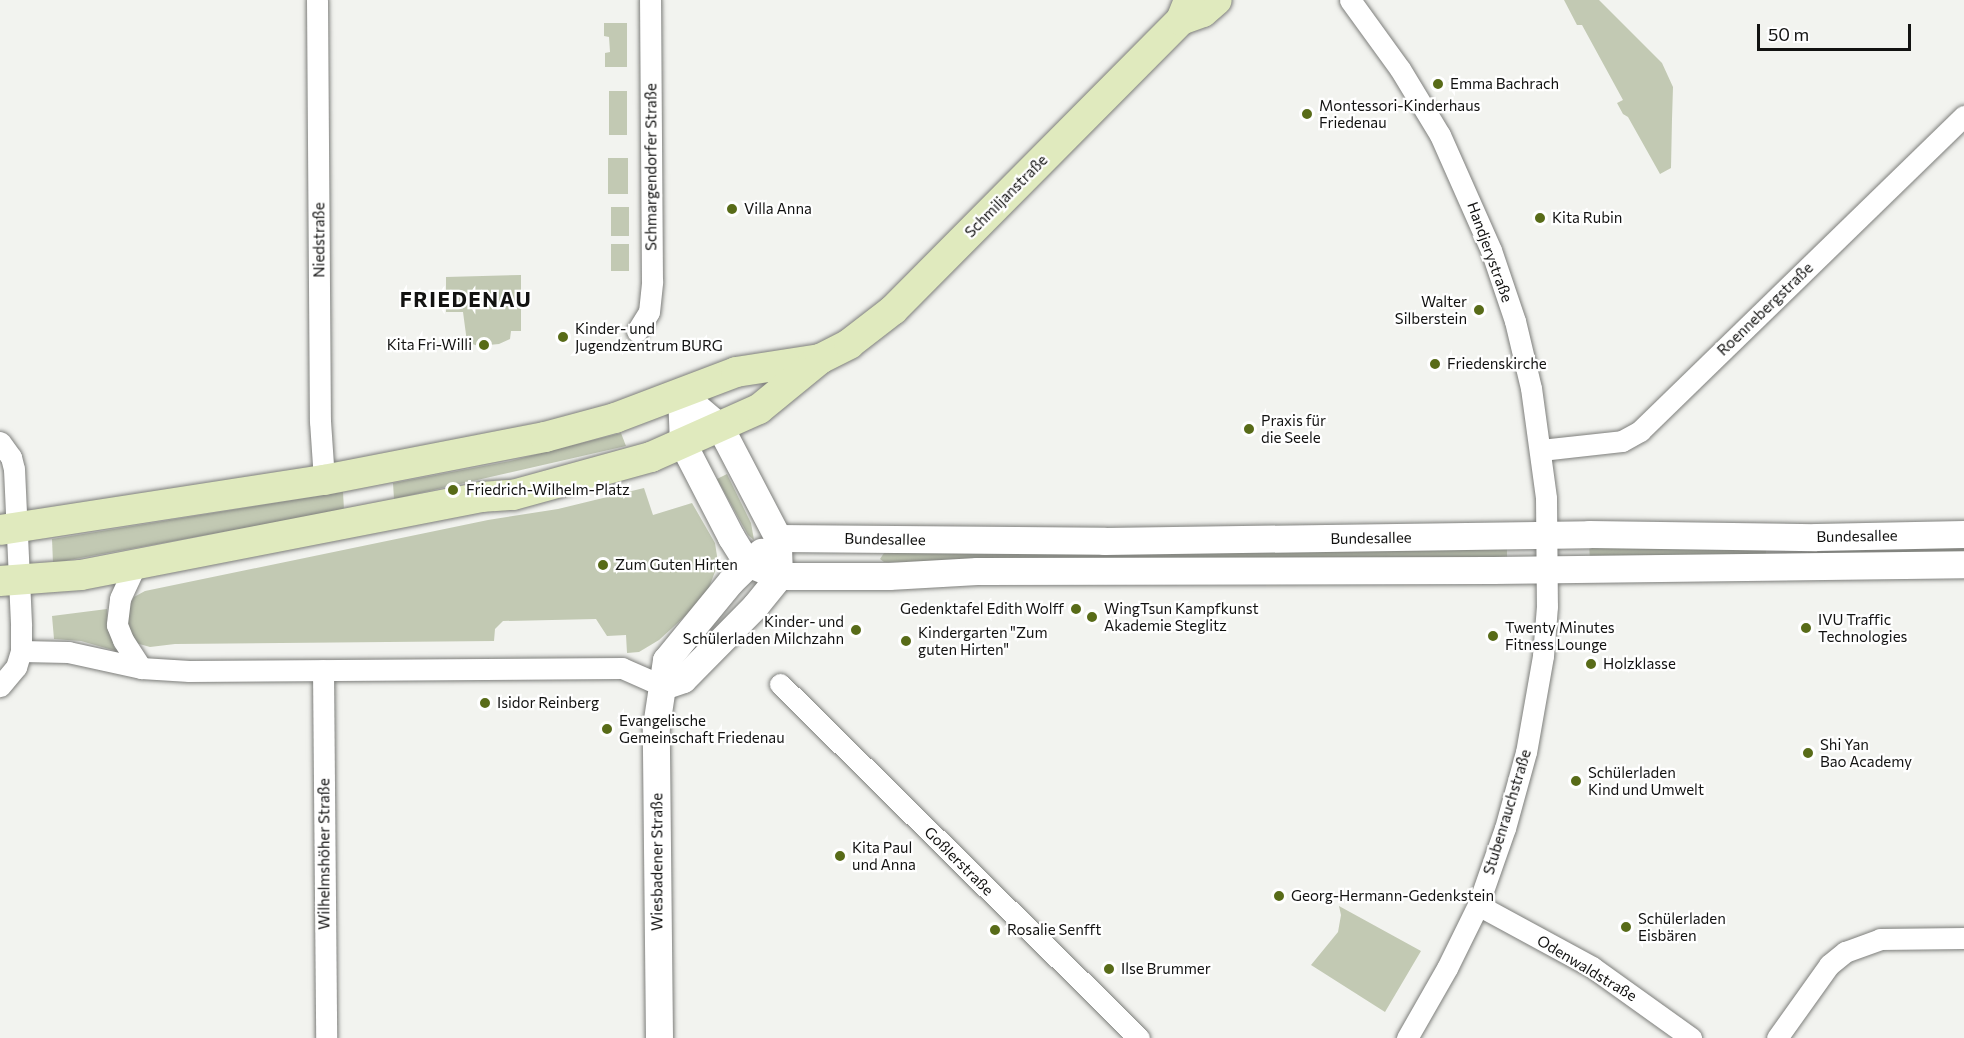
<!DOCTYPE html>
<html>
<head>
<meta charset="utf-8">
<style>
	body { margin:0 }
	#map { position:relative; width:1964px; height:1038px; overflow:hidden; background:#f2f3ef; font-family:Commissioner,sans-serif }
	div>[style] { position:absolute }
	.green>* { inset:0; background:#c2c9b3; transform-origin:0 0 }
	.roads { filter:drop-shadow(0 0 2px #7d7e7b) drop-shadow(0 0 2px #7d7e7b) }
	.minor>* { height:21px; margin:-10.5px; padding:0 10.5px; transform-origin:10.5px; border-radius:10.5px; background:#fff }
	.tertiary>* { height:27px; margin:-13.5px; padding:0 13.5px; transform-origin:13.5px; border-radius:13.5px; background:#fff }
	.secondary>* { height:30px; margin:-15px; padding:0 15px; transform-origin:15px; border-radius:15px; background:#e0eabe }
	.dots>* { width:16px; height:16px; translate:-50% -50%; box-sizing:border-box; border:3px solid #fff; border-radius:50% }
	span { translate:-50% -50%; white-space:nowrap; text-align:center; line-height:1.15; -webkit-text-stroke:4.5px #fff; paint-order:stroke }
	.poi-label { font-size:15px; color:#121211 }
	.left { translate:0 -50%; text-align:left }
	.right { translate:-100% -50%; text-align:right }
	.street-label { font-size:15px; color:#121211 }
	.district-label { font-size:21px; color:#121211; font-weight:700; letter-spacing:1.5px }
	.scale { position:absolute; left:1757px; top:24px; width:154px; height:27px; box-sizing:border-box; border:3px solid #121211; border-top:0; padding-left:8px; font-size:18px; line-height:21px; white-space:nowrap; color:#121211; -webkit-text-stroke:4px #fff; paint-order:stroke }
</style>
</head>
<body>
<div id="map">
	<div class="green">
		<div style="clip-path:polygon(1564px 0,1599px 0,1662px 63px,1673px 87px,1672px 119px,1671px 168px,1660px 174px,1628px 117px,1623px 114px,1617px 103px,1623px 100px,1582px 25px,1577px 25px)"></div>
		<div style="clip-path:polygon(604px 23px,627px 23px,627px 67px,605px 67px,605px 53px,610px 52px,609px 37px,604px 36px)"></div>
		<div style="left:609px;top:91px;width:18px;height:44px"></div>
		<div style="left:608px;top:158px;width:20px;height:36px"></div>
		<div style="left:611px;top:207px;width:18px;height:29px"></div>
		<div style="left:611px;top:244px;width:18px;height:27px"></div>
		<div style="clip-path:polygon(521px 275px,521px 331px,511px 331px,510px 339px,499px 344px,478px 346px,467px 342px,463px 312px,446px 312px,446px 277px)"></div>
		<div style="clip-path:polygon(621px 433px,626px 446px,394px 499px,393px 483px,510px 461px)"></div>
		<div style="clip-path:polygon(727px 474px,751px 523px,754px 540px,748px 535px,717px 479px)"></div>
		<div style="clip-path:polygon(644px 488px,653px 515px,692px 503px,715px 543px,717px 556px,716px 569px,708px 590px,695px 607px,659px 640px,639px 652px,627px 653px,626px 635px,607px 636px,596px 619px,503px 621px,495px 629px,494px 641px,175px 644px,150px 647px,136px 643px,127px 628px,128px 608px,134px 597px,145px 591px,488px 520px,558px 509px)"></div>
		<div style="clip-path:polygon(343px 492px,344px 510px,53px 563px,52px 539px)"></div>
		<div style="clip-path:polygon(1589px 544px,1766px 547px,1766px 555px,1590px 560px)"></div>
		<div style="clip-path:polygon(1507px 545px,1507px 560px,1280px 558px,884px 562px,880px 559px,884px 553px,1386px 549px)"></div>
		<div style="left:1964px;top:545px;width:9px;height:156px;rotate:90deg"></div>
		<div style="clip-path:polygon(107px 609px,108px 629px,116px 651px,81px 641px,54px 639px,52px 616px)"></div>
		<div style="clip-path:polygon(1339px 906px,1421px 951px,1385px 1012px,1311px 965px,1338px 932px,1341px 915px)"></div>
	</div>
	<div class="roads">
		<div class="minor">
			<div style="left:317px;top:0;width:421px;rotate:89.6deg"></div>
			<div style="left:320px;top:421px;width:59px;rotate:86.1deg"></div>
			<div style="left:1350px;top:0;width:85px;rotate:54.1deg"></div>
			<div style="left:1400px;top:69px;width:77px;rotate:58.8deg"></div>
			<div style="left:1440px;top:135px;width:126px;rotate:66.1deg"></div>
			<div style="left:1491px;top:250px;width:75px;rotate:71.3deg"></div>
			<div style="left:1515px;top:321px;width:69px;rotate:76.6deg"></div>
			<div style="left:1531px;top:388px;width:111px;rotate:82.2deg"></div>
			<div style="left:1546px;top:498px;width:108px;rotate:89.5deg"></div>
			<div style="left:1547px;top:606px;width:50px;rotate:94.6deg"></div>
			<div style="left:1543px;top:656px;width:97px;rotate:100deg"></div>
			<div style="left:1526px;top:752px;width:79px;rotate:105.4deg"></div>
			<div style="left:1505px;top:828px;width:82px;rotate:109.3deg"></div>
			<div style="left:1478px;top:905px;width:70px;rotate:116.2deg"></div>
			<div style="left:1447px;top:968px;width:81px;rotate:119.7deg"></div>
			<div style="left:637px;top:331px;width:22px;rotate:-58deg"></div>
			<div style="left:649px;top:312px;width:31px;rotate:-84deg"></div>
			<div style="left:652px;top:281px;width:281px;rotate:-90.4deg"></div>
			<div style="left:0;top:442px;width:19px;rotate:54deg"></div>
			<div style="left:11px;top:457px;width:12px;rotate:76deg"></div>
			<div style="left:14px;top:469px;width:157px;rotate:87.4deg"></div>
			<div style="left:21px;top:626px;width:25px;rotate:90deg"></div>
			<div style="left:21px;top:651px;width:17px;rotate:107deg"></div>
			<div style="left:16px;top:667px;width:25px;rotate:130deg"></div>
			<div style="left:1541px;top:450px;width:81px;rotate:-6.3deg"></div>
			<div style="left:1622px;top:441px;width:21px;rotate:-29deg"></div>
			<div style="left:1640px;top:431px;width:452px;rotate:-44.2deg"></div>
			<div style="left:136px;top:564px;width:38px;rotate:115deg"></div>
			<div style="left:120px;top:599px;width:26px;rotate:97deg"></div>
			<div style="left:117px;top:625px;width:16px;rotate:68deg"></div>
			<div style="left:123px;top:640px;width:33px;rotate:57deg"></div>
			<div style="left:21px;top:651px;width:47px;rotate:1.2deg"></div>
			<div style="left:68px;top:652px;width:75px;rotate:12.4deg"></div>
			<div style="left:141px;top:668px;width:48px;rotate:3.6deg"></div>
			<div style="left:189px;top:671px;width:433px;rotate:-0.4deg"></div>
			<div style="left:622px;top:668px;width:45px;rotate:23.7deg"></div>
			<div style="left:323px;top:670px;width:368px;rotate:89.5deg"></div>
			<div style="left:780px;top:684px;width:504px;rotate:44.6deg"></div>
			<div style="left:1478px;top:905px;width:130px;rotate:28.5deg"></div>
			<div style="left:1592px;top:967px;width:122px;rotate:35.6deg"></div>
			<div style="left:1777px;top:1038px;width:90px;rotate:-54.5deg"></div>
			<div style="left:1829px;top:965px;width:21px;rotate:-39deg"></div>
			<div style="left:1845px;top:952px;width:37px;rotate:-20deg"></div>
			<div style="left:1880px;top:939px;width:84px;rotate:-0.7deg"></div>
		</div>
		<div class="tertiary">
			<div style="left:681px;top:394px;width:50px;rotate:87.7deg"></div>
			<div style="left:683px;top:444px;width:105px;rotate:62.7deg"></div>
			<div style="left:731px;top:537px;width:31px;rotate:58deg"></div>
			<div style="left:747px;top:563px;width:35px;rotate:22deg"></div>
			<div style="left:779px;top:576px;width:110px"></div>
			<div style="left:889px;top:576px;width:88px;rotate:-3.3deg"></div>
			<div style="left:977px;top:571px;width:516px;rotate:-0.11deg"></div>
			<div style="left:1493px;top:570px;width:471px;rotate:-0.7deg"></div>
			<div style="left:778px;top:538px;width:326px;rotate:0.5deg"></div>
			<div style="left:1104px;top:541px;width:485px;rotate:-0.8deg"></div>
			<div style="left:1589px;top:534px;width:227px;rotate:0.8deg"></div>
			<div style="left:1816px;top:537px;width:148px;rotate:-1.2deg"></div>
			<div style="left:663px;top:686px;width:21px;rotate:-19deg"></div>
			<div style="left:683px;top:679px;width:103px;rotate:-45.4deg"></div>
			<div style="left:755px;top:606px;width:38px;rotate:-51deg"></div>
			<div style="left:779px;top:576px;width:38px;rotate:-92deg"></div>
			<div style="left:778px;top:538px;width:125px;rotate:-117.6deg"></div>
			<div style="left:720px;top:427px;width:51px;rotate:-139.8deg"></div>
			<div style="left:659px;top:1038px;width:312px;rotate:-90.6deg"></div>
			<div style="left:656px;top:726px;width:67px;rotate:-81.4deg"></div>
			<div style="left:666px;top:660px;width:102px;rotate:-50.6deg"></div>
			<div style="left:731px;top:581px;width:42px;rotate:-44deg"></div>
		</div>
		<div class="secondary">
			<div style="left:1181px;top:20px;width:23px;rotate:-20deg"></div>
			<div style="left:1203px;top:12px;width:18px;rotate:-41deg"></div>
			<div style="left:0;top:530px;width:328px;rotate:-8.8deg"></div>
			<div style="left:324px;top:480px;width:225px;rotate:-11deg"></div>
			<div style="left:545px;top:437px;width:73px;rotate:-15.2deg"></div>
			<div style="left:615px;top:418px;width:129px;rotate:-20.8deg"></div>
			<div style="left:736px;top:372px;width:85px;rotate:-8.8deg"></div>
			<div style="left:0;top:581px;width:81px;rotate:-4.2deg"></div>
			<div style="left:81px;top:575px;width:408px;rotate:-11deg"></div>
			<div style="left:481px;top:497px;width:32px;rotate:-4deg"></div>
			<div style="left:513px;top:495px;width:143px;rotate:-15.4deg"></div>
			<div style="left:651px;top:457px;width:118px;rotate:-24deg"></div>
			<div style="left:759px;top:409px;width:79px;rotate:-39.3deg"></div>
			<div style="left:820px;top:359px;width:33px;rotate:-27deg"></div>
			<div style="left:849px;top:344px;width:56px;rotate:-37.7deg"></div>
			<div style="left:893px;top:310px;width:409px;rotate:-45.2deg"></div>
			<div style="left:1181px;top:20px;width:22px;rotate:-68deg"></div>
		</div>
	</div>
	<div class="dots">
		<div style="left:1438px;top:84px;background:#586b18"></div>
		<div style="left:1307px;top:114px;background:#586b18"></div>
		<div style="left:732px;top:209px;background:#586b18"></div>
		<div style="left:1540px;top:218px;background:#586b18"></div>
		<div style="left:1479px;top:310px;background:#586b18"></div>
		<div style="left:563px;top:337px;background:#586b18"></div>
		<div style="left:484px;top:345px;background:#586b18"></div>
		<div style="left:1435px;top:364px;background:#586b18"></div>
		<div style="left:1249px;top:429px;background:#586b18"></div>
		<div style="left:453px;top:490px;background:#586b18"></div>
		<div style="left:603px;top:565px;background:#586b18"></div>
		<div style="left:1076px;top:609px;background:#586b18"></div>
		<div style="left:1092px;top:617px;background:#586b18"></div>
		<div style="left:1806px;top:628px;background:#586b18"></div>
		<div style="left:856px;top:630px;background:#586b18"></div>
		<div style="left:1493px;top:636px;background:#586b18"></div>
		<div style="left:906px;top:641px;background:#586b18"></div>
		<div style="left:1591px;top:664px;background:#586b18"></div>
		<div style="left:485px;top:703px;background:#586b18"></div>
		<div style="left:607px;top:729px;background:#586b18"></div>
		<div style="left:1808px;top:753px;background:#586b18"></div>
		<div style="left:1576px;top:781px;background:#586b18"></div>
		<div style="left:840px;top:856px;background:#586b18"></div>
		<div style="left:1279px;top:896px;background:#586b18"></div>
		<div style="left:1626px;top:927px;background:#586b18"></div>
		<div style="left:995px;top:930px;background:#586b18"></div>
		<div style="left:1109px;top:969px;background:#586b18"></div>
	</div>
	<div class="poi-label">
		<span class="left" style="left:1450px;top:84px">Emma Bachrach</span>
		<span class="left" style="left:1319px;top:114px">Montessori-Kinderhaus<br>Friedenau</span>
		<span class="left" style="left:744px;top:209px">Villa Anna</span>
		<span class="left" style="left:1552px;top:218px">Kita Rubin</span>
		<span class="right" style="left:1467px;top:310px">Walter<br>Silberstein</span>
		<span class="left" style="left:575px;top:337px">Kinder- und<br>Jugendzentrum BURG</span>
		<span class="right" style="left:472px;top:345px">Kita Fri-Willi</span>
		<span class="left" style="left:1447px;top:364px">Friedenskirche</span>
		<span class="left" style="left:1261px;top:429px">Praxis für<br>die Seele</span>
		<span class="left" style="left:466px;top:490px">Friedrich-Wilhelm-Platz</span>
		<span class="left" style="left:615px;top:565px">Zum Guten Hirten</span>
		<span class="left" style="left:1104px;top:617px">WingTsun Kampfkunst<br>Akademie Steglitz</span>
		<span class="right" style="left:1064px;top:609px">Gedenktafel Edith Wolff</span>
		<span class="left" style="left:1818px;top:628px">IVU Traffic<br>Technologies</span>
		<span class="right" style="left:844px;top:630px">Kinder- und<br>Schülerladen Milchzahn</span>
		<span class="left" style="left:1505px;top:636px">Twenty Minutes<br>Fitness Lounge</span>
		<span class="left" style="left:918px;top:641px">Kindergarten "Zum<br>guten Hirten"</span>
		<span class="left" style="left:1603px;top:664px">Holzklasse</span>
		<span class="left" style="left:497px;top:703px">Isidor Reinberg</span>
		<span class="left" style="left:619px;top:729px">Evangelische<br>Gemeinschaft Friedenau</span>
		<span class="left" style="left:1820px;top:753px">Shi Yan<br>Bao Academy</span>
		<span class="left" style="left:1588px;top:781px">Schülerladen<br>Kind und Umwelt</span>
		<span class="left" style="left:852px;top:856px">Kita Paul<br>und Anna</span>
		<span class="left" style="left:1291px;top:896px">Georg-Hermann-Gedenkstein</span>
		<span class="left" style="left:1638px;top:927px">Schülerladen<br>Eisbären</span>
		<span class="left" style="left:1007px;top:930px">Rosalie Senfft</span>
		<span class="left" style="left:1121px;top:969px">Ilse Brummer</span>
	</div>
	<div class="street-label">
		<span style="left:651px;top:167px;rotate:-90deg">Schmargendorfer Straße</span>
		<span style="left:1006px;top:196px;rotate:-45deg">Schmiljanstraße</span>
		<span style="left:319px;top:240px;rotate:-90deg">Niedstraße</span>
		<span style="left:1490px;top:252px;rotate:70deg">Handjerystraße</span>
		<span style="left:1765px;top:309px;rotate:-44deg">Roennebergstraße</span>
		<span style="left:1857px;top:536px;rotate:-1deg">Bundesallee</span>
		<span style="left:1371px;top:538px;rotate:-1deg">Bundesallee</span>
		<span style="left:885px;top:539px;rotate:1deg">Bundesallee</span>
		<span style="left:1507px;top:812px;rotate:-73deg">Stubenrauchstraße</span>
		<span style="left:324px;top:854px;rotate:-90deg">Wilhelmshöher Straße</span>
		<span style="left:959px;top:861px;rotate:45deg">Goßlerstraße</span>
		<span style="left:657px;top:862px;rotate:-90deg">Wiesbadener Straße</span>
		<span style="left:1587px;top:968px;rotate:31deg">Odenwaldstraße</span>
	</div>
	<div class="district-label">
		<span style="left:466px;top:299px">FRIEDENAU</span>
	</div>
	<div class="scale">50 m</div>
</div>
</body>
</html>
